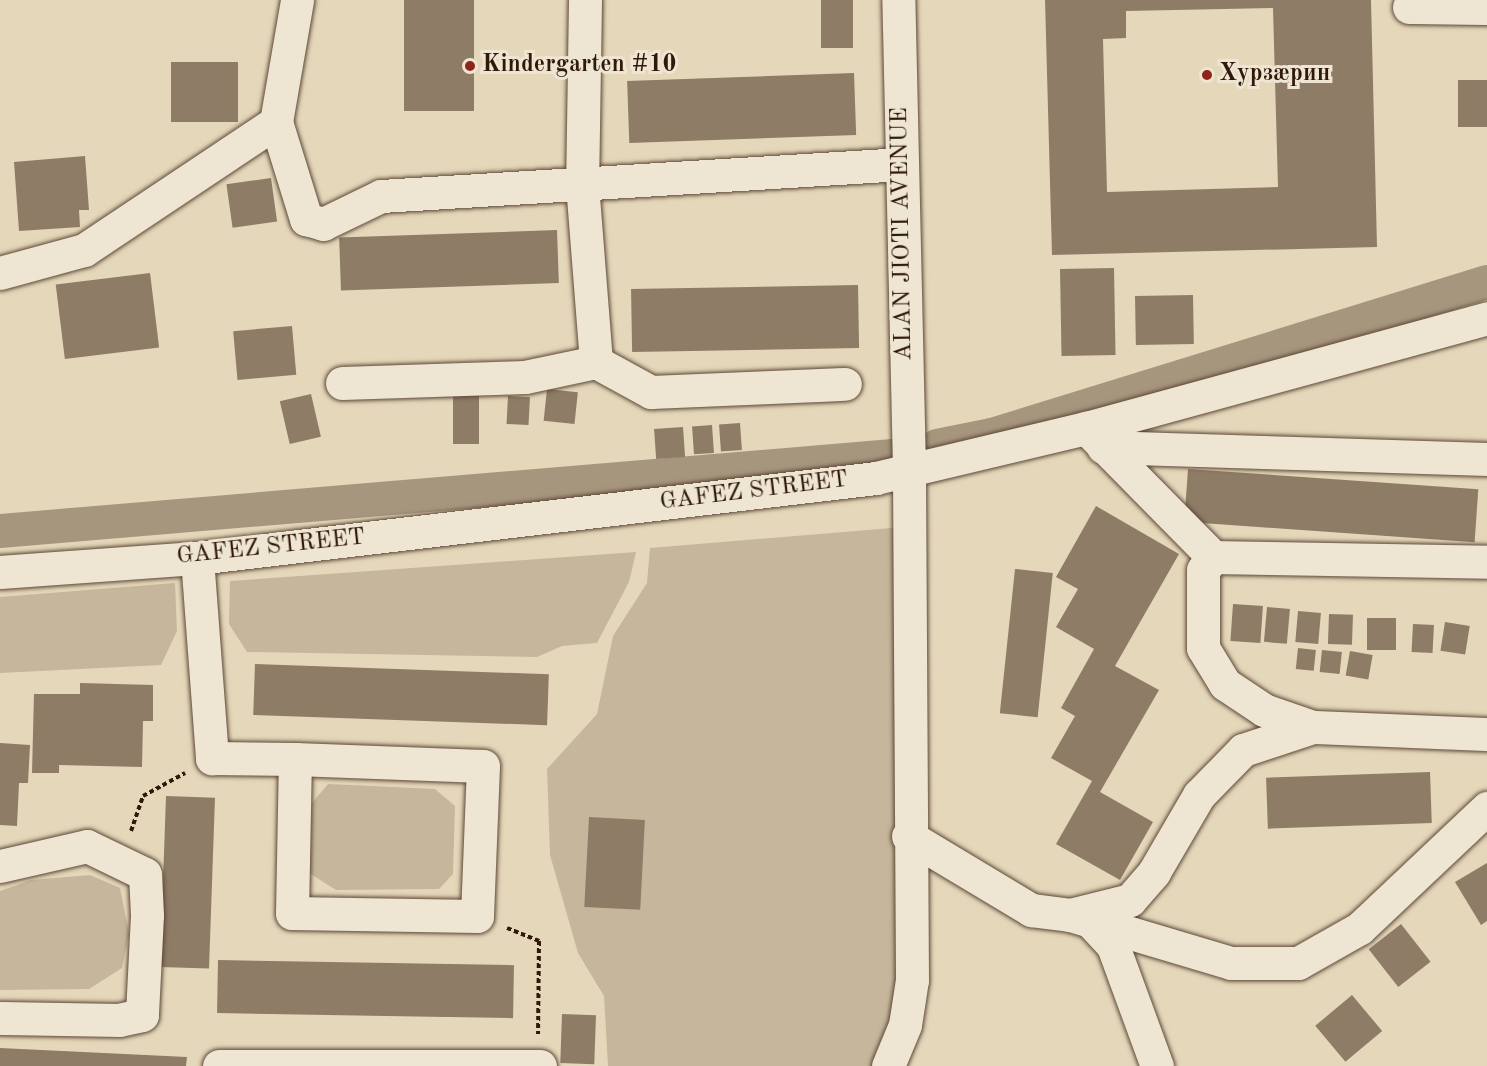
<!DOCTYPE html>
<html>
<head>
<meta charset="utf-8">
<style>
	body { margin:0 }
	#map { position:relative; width:1487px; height:1066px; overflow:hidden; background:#e5d7ba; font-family:"Old Standard TT",serif }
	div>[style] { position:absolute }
	.green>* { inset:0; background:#c6b79c }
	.canal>* { height:34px; margin:-17px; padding:0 17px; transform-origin:17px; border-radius:17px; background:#a7967e }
	.building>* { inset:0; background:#8e7c66; transform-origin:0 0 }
	.path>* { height:4px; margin-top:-2px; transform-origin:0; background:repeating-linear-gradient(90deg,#30190b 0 4.5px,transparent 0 7.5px) }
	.roads { filter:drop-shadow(0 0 2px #5d4837) drop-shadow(0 0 2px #5d4837) }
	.minor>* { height:33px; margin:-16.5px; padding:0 16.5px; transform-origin:16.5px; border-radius:16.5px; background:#eee5d2 }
	.dots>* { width:16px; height:16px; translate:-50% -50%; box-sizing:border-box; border:3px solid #eee5d2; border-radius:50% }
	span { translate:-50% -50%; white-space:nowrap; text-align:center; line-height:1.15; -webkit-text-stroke:6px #eee5d2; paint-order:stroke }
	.poi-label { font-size:24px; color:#30190b; font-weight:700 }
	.left { translate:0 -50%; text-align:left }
	.street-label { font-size:24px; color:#30190b }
</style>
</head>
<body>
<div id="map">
	<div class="green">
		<div style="clip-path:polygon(904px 527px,927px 984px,880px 1066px,608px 1066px,604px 996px,578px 953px,550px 855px,547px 769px,597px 714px,613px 636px,647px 583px,650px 548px)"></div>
		<div style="clip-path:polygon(636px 552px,629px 582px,597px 643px,562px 646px,537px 657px,247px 652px,229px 624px,230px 581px)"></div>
		<div style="clip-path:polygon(175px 583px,177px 631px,161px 665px,0 673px,0 597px)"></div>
		<div style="clip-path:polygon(328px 784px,435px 789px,455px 806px,453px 874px,439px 889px,336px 890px,309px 873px,312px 803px)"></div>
		<div style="clip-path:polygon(90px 875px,120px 888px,129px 934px,122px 968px,89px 989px,0 990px,0 891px,31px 880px)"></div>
	</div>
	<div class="canal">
		<div style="left:937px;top:446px;width:56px;rotate:-11.3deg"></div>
		<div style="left:992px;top:435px;width:518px;rotate:-17.18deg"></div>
		<div style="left:0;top:531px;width:896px;rotate:-4.8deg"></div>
	</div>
	<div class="building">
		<div style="left:404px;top:0;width:70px;height:111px"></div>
		<div style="left:821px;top:0;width:32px;height:48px"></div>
		<div style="clip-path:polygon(evenodd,1045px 0,1371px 0,1377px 247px,1052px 255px,1045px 0,1273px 8px,1278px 187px,1107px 192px,1103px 39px,1126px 38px,1126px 11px,1273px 8px)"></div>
		<div style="left:238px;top:62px;width:60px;height:67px;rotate:90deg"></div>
		<div style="left:854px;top:73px;width:62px;height:227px;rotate:88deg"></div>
		<div style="left:1487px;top:80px;width:47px;height:29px;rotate:90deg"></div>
		<div style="clip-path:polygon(85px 156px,89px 210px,79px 210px,80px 227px,19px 231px,14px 162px)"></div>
		<div style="left:271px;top:178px;width:44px;height:45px;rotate:82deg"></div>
		<div style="left:557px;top:230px;width:53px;height:218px;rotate:88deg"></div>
		<div style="left:1114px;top:268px;width:87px;height:54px;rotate:89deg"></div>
		<div style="left:150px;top:273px;width:75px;height:95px;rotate:83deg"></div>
		<div style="left:858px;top:285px;width:63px;height:227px;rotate:89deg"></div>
		<div style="left:1193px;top:295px;width:49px;height:58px;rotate:89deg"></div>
		<div style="left:292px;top:326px;width:49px;height:59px;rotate:85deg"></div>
		<div style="left:453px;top:389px;width:26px;height:55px"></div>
		<div style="left:547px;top:389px;width:31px;height:32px;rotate:6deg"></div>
		<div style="left:311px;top:394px;width:44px;height:32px;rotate:77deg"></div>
		<div style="left:508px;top:396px;width:22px;height:28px;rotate:3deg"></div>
		<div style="left:740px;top:423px;width:27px;height:21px;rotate:86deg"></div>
		<div style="left:712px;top:425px;width:28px;height:20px;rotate:86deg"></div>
		<div style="left:683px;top:427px;width:30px;height:29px;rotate:86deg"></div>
		<div style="left:1188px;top:469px;width:291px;height:53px;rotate:4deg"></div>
		<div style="clip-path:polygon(1096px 506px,1179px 554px,1115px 666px,1159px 690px,1100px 792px,1153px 822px,1120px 880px,1056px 844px,1092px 781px,1051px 758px,1075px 716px,1061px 708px,1094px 649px,1056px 627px,1078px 589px,1056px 577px)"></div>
		<div style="left:1015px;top:569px;width:38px;height:145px;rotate:6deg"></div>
		<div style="left:1233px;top:604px;width:30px;height:37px;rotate:4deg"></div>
		<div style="left:1267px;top:607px;width:23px;height:35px;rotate:5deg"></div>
		<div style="left:1298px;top:611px;width:23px;height:31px;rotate:5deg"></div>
		<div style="left:1329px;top:614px;width:24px;height:30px;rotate:2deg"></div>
		<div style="left:1367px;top:618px;width:29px;height:32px"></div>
		<div style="left:1445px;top:622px;width:25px;height:29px;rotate:9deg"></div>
		<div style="left:1413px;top:624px;width:21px;height:28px;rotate:3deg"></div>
		<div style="left:1298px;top:648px;width:18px;height:21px;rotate:6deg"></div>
		<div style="left:1322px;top:650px;width:20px;height:22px;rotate:6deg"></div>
		<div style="left:1350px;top:651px;width:23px;height:25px;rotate:10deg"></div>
		<div style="left:255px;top:664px;width:294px;height:51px;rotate:2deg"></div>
		<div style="clip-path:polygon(80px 683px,153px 685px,153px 721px,143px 721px,142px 767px,59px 765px,59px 773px,32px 773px,34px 694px,80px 694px)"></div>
		<div style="clip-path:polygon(0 743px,30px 745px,28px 783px,19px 783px,17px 826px,0 825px)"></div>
		<div style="left:1430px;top:772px;width:51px;height:164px;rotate:88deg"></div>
		<div style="left:166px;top:796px;width:49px;height:171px;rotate:2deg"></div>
		<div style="left:589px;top:817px;width:56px;height:90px;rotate:3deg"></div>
		<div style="clip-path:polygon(1487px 863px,1487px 921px,1481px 925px,1455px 882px)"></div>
		<div style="left:1401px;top:924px;width:48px;height:41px;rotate:52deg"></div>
		<div style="left:218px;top:960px;width:296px;height:53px;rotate:1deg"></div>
		<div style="left:1352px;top:995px;width:47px;height:48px;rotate:50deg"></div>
		<div style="left:562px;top:1014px;width:34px;height:49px;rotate:2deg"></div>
		<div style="clip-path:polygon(0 1048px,187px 1057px,186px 1066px,0 1066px)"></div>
	</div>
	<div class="path">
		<div style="left:131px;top:831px;width:37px;rotate:-71deg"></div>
		<div style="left:143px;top:796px;width:48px;rotate:-28.7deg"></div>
		<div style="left:507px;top:928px;width:35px;rotate:22deg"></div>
		<div style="left:539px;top:941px;width:93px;rotate:90.6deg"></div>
	</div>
	<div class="roads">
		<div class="minor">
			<div style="left:585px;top:0;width:184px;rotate:90.9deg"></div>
			<div style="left:582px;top:184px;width:179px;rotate:85.5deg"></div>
			<div style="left:596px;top:362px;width:63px;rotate:28.6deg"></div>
			<div style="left:651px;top:392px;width:194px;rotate:-2.4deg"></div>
			<div style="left:1409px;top:7px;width:78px;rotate:0.7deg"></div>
			<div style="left:276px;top:122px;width:102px;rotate:72.8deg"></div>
			<div style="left:306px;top:219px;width:18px;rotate:16deg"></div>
			<div style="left:323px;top:224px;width:64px;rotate:-25.8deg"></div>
			<div style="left:381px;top:196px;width:522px;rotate:-3.51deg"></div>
			<div style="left:0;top:273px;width:87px;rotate:-15.3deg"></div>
			<div style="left:84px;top:250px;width:231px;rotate:-33.7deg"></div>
			<div style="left:276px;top:122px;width:124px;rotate:-80.2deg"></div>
			<div style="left:342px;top:383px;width:183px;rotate:-1.9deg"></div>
			<div style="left:525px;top:377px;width:73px;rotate:-11.9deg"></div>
			<div style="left:1086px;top:428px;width:181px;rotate:45.4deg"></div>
			<div style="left:1213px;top:557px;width:274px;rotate:1deg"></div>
			<div style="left:1103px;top:447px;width:384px;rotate:1.8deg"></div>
			<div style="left:197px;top:558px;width:201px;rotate:85.7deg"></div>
			<div style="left:212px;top:758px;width:83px;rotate:0.7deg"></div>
			<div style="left:295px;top:759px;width:188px;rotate:2.1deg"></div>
			<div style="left:483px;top:766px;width:150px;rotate:92.3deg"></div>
			<div style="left:477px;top:916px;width:185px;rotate:-179.1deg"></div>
			<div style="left:292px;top:913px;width:154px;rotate:-88.9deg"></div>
			<div style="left:0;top:572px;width:197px;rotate:-4.1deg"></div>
			<div style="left:197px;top:558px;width:684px;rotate:-6.72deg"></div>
			<div style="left:876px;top:478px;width:216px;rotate:-13.4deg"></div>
			<div style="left:1086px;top:428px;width:416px;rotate:-15.3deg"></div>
			<div style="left:1313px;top:727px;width:174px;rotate:2.3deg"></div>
			<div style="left:908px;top:836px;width:144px;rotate:31deg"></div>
			<div style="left:1031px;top:910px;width:39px;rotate:7deg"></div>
			<div style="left:1070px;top:915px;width:168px;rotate:16.6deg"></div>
			<div style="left:1231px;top:963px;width:67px"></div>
			<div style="left:1298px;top:963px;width:71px;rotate:-29.4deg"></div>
			<div style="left:1360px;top:928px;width:175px;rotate:-43.4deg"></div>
			<div style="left:0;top:866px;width:89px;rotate:-12.9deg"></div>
			<div style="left:87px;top:846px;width:64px;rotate:25.8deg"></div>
			<div style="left:145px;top:874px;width:41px;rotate:87.2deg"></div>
			<div style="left:147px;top:915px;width:100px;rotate:92.9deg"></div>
			<div style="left:142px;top:1015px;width:24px;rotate:168deg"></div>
			<div style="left:119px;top:1020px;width:119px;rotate:-179deg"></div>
			<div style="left:1070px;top:915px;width:62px;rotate:-14deg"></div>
			<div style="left:1130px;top:900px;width:37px;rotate:-49deg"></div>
			<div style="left:1154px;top:872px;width:89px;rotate:-59.7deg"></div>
			<div style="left:1199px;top:795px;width:63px;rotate:-45.6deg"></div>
			<div style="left:1243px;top:750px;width:74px;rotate:-18.2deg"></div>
			<div style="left:1313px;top:727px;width:52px;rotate:-160.9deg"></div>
			<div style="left:1264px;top:710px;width:47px;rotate:-146.3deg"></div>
			<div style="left:1225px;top:684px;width:42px;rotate:-121.4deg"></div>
			<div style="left:1203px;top:648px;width:78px;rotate:-90deg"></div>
			<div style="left:1203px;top:570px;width:16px;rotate:-52deg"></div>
			<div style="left:1091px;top:922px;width:33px;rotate:47deg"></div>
			<div style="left:1113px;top:946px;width:128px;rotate:69.9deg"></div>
			<div style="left:219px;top:1066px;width:321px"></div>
			<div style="left:888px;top:1066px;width:44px;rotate:-67.5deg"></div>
			<div style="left:905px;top:1025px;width:46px;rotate:-81.2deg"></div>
			<div style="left:912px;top:980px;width:512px;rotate:-90.34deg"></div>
			<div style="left:909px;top:468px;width:468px;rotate:-91.3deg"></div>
		</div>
	</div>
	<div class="dots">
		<div style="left:470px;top:66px;background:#8f2418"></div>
		<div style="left:1207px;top:75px;background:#8f2418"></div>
	</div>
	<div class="poi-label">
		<span class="left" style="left:482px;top:66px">Kindergarten #10</span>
		<span class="left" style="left:1219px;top:75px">Хурзæрин</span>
	</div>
	<div class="street-label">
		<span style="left:903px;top:234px;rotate:-91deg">ALAN JIOTI AVENUE</span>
		<span style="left:754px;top:492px;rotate:-7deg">GAFEZ STREET</span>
		<span style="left:271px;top:548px;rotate:-6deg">GAFEZ STREET</span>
	</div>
</div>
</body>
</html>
